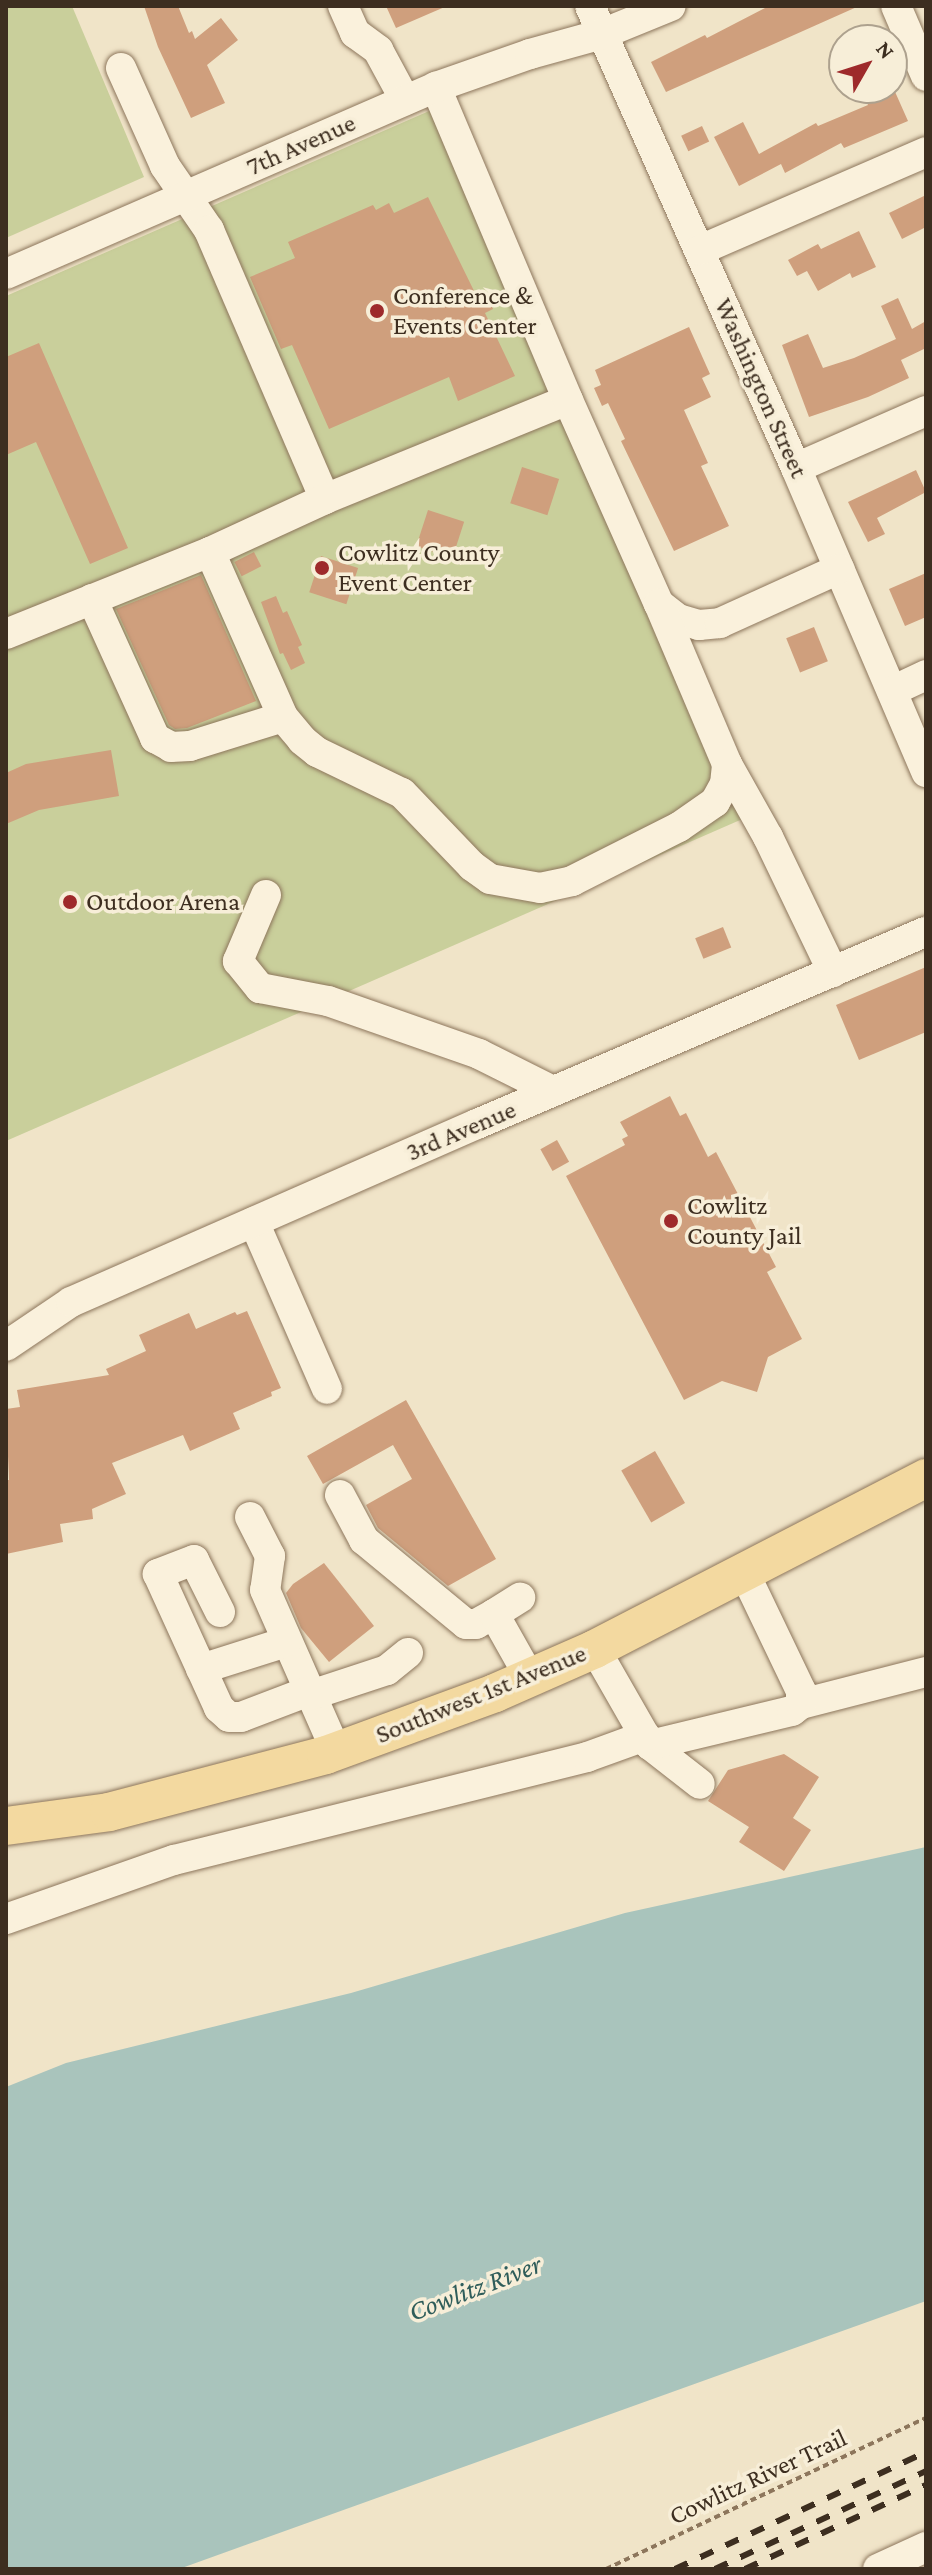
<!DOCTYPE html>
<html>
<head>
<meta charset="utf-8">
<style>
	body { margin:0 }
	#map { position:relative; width:932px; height:2575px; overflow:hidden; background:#f0e4c8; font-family:"Crimson Pro",serif }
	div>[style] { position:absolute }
	.green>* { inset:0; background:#c9cf9b }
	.water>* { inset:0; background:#a9c4bc }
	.building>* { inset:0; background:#cf9f7d; transform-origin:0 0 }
	.path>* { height:4px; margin-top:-2px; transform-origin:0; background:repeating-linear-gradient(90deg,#8d765c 0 6px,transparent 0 10px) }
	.roads { filter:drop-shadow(0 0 2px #8d765c) drop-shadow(0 0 2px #8d765c) }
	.minor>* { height:30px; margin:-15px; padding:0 15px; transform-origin:15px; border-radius:15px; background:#faf1dc }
	.major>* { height:38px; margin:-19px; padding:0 19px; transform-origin:19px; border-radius:19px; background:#f3d9a0 }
	.rail>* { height:6px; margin-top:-3px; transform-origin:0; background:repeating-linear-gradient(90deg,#3d2e20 0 14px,transparent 0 28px) }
	.dots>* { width:22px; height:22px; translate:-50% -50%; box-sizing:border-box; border:4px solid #f7eed8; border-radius:50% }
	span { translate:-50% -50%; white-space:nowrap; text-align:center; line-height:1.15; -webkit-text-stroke:7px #f7eed8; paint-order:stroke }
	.street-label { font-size:26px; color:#3d2e20 }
	.poi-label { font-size:26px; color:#3d2e20 }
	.left { translate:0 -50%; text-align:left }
	.water-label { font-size:28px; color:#2f5d5a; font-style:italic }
	.frame { position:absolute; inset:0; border:8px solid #3d2e20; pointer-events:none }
	.north { position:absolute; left:828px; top:24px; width:80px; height:80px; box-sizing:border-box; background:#f7eed8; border:2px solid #ada18e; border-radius:50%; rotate:51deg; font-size:22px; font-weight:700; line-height:32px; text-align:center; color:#3d2e20 }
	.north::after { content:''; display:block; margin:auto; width:28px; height:36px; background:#9e2a2b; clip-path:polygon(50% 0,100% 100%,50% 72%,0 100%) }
</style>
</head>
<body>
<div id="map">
	<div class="green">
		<div style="clip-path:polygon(6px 6px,72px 6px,144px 177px,6px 238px)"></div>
		<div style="clip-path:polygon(436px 108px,747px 817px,6px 1141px,6px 296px)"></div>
	</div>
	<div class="water">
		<div style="clip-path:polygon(926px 1847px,926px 2301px,179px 2569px,6px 2569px,6px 2087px,66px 2063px,351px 1993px,625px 1913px)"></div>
	</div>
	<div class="building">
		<div style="clip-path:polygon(144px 6px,178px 6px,189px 33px,192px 31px,195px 39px,221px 18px,238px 40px,207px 65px,225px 103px,191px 118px,158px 47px)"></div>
		<div style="clip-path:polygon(386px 6px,447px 6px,396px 28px)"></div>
		<div style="clip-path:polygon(769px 6px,859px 6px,666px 92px,651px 62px,705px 35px,707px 38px)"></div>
		<div style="clip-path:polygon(892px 85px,908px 121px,844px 148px,841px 143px,785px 173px,781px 164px,739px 186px,714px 137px,743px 122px,759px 154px,816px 123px,818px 126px,868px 105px,864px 97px)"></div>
		<div style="left:702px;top:126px;width:17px;height:23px;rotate:65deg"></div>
		<div style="clip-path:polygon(926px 195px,926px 227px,902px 239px,889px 213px)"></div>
		<div style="clip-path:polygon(428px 197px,477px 297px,486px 293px,490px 301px,493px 309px,485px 313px,515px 376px,458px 401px,449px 377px,329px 429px,292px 345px,281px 349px,250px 277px,295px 258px,288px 242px,373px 205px,376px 210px,389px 203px,394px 213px)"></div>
		<div style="clip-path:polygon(859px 231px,876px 267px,852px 278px,850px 273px,818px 291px,807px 271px,797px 276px,788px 260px,818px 244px,821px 249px)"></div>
		<div style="clip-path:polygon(898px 298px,912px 329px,926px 321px,926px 348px,901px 360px,909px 378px,868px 397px,809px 417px,782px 345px,808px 334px,823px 368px,854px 358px,896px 339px,881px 306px)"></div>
		<div style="clip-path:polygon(689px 327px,710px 374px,702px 378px,711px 397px,684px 410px,708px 463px,701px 466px,729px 526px,674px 551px,621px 441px,625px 439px,608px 403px,602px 406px,594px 388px,601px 385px,595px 370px)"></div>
		<div style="clip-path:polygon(39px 343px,128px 548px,90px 564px,36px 442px,6px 455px,6px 357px)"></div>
		<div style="left:522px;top:467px;width:39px;height:38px;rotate:18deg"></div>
		<div style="clip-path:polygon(916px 470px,926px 492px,877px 518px,885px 534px,868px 542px,848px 502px)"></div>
		<div style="left:428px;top:510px;width:38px;height:38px;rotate:18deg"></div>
		<div style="left:254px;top:552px;width:16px;height:22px;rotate:63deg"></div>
		<div style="left:321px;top:556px;width:39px;height:38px;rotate:18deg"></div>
		<div style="clip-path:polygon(926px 573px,926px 617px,905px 626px,889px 589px)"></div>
		<div style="clip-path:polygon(201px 575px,256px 701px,187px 728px,175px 729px,169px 725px,116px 609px)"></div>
		<div style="clip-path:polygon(276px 596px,283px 613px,287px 611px,302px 645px,298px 647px,305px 663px,291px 670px,283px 653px,280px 654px,261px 602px)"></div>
		<div style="left:814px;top:627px;width:37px;height:30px;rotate:68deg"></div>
		<div style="clip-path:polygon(111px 750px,119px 796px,39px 810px,6px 824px,6px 773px,26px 764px)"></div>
		<div style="left:723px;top:927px;width:22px;height:30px;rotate:68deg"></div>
		<div style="clip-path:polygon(926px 967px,926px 1032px,859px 1060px,836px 1005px)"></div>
		<div style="clip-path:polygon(670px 1096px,680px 1116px,686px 1113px,708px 1157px,716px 1152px,776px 1267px,767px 1272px,802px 1339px,768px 1357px,757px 1392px,722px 1381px,684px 1400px,566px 1176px,625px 1145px,622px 1139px,628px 1136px,620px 1122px)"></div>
		<div style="left:557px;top:1140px;width:25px;height:19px;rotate:61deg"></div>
		<div style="clip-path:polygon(247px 1311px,281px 1388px,271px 1392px,272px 1396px,233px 1413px,240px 1429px,190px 1451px,183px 1435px,112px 1463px,126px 1494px,92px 1509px,93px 1519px,60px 1524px,63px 1542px,6px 1554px,6px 1480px,9px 1480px,6px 1409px,20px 1407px,17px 1390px,109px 1375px,106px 1369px,146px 1351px,139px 1335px,189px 1313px,196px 1329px,235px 1312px,237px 1315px)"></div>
		<div style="clip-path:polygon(406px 1400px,496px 1559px,448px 1586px,378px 1528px,366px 1505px,412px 1479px,393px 1445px,323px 1484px,307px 1456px)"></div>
		<div style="left:655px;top:1451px;width:60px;height:39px;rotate:60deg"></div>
		<div style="clip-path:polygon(324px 1563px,374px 1626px,329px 1662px,301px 1628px,286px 1593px,293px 1584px)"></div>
		<div style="clip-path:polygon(784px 1754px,819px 1777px,793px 1818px,811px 1830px,784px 1871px,739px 1842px,749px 1827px,708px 1801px,728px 1770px)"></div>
	</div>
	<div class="path">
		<div style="left:606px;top:2569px;width:354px;rotate:-25.3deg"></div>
	</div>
	<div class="roads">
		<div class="minor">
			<div style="left:343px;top:6px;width:30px;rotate:66deg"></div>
			<div style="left:355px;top:33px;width:29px;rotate:36deg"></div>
			<div style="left:378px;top:50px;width:57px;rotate:61.6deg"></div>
			<div style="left:590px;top:6px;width:506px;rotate:65.97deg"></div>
			<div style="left:796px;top:468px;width:331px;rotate:66.8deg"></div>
			<div style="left:896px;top:6px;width:76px;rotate:66.8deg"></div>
			<div style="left:121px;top:68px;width:107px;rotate:65.8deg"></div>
			<div style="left:165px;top:166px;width:78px;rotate:55.5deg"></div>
			<div style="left:209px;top:230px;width:293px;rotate:66.7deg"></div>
			<div style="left:325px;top:499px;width:262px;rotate:-22.2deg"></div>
			<div style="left:568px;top:400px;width:340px;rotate:-112.9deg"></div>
			<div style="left:700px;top:250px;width:246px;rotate:-23.4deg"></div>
			<div style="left:6px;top:274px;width:469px;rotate:-23.5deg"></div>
			<div style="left:436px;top:87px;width:100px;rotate:-19.3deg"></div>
			<div style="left:530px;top:54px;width:75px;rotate:-15.5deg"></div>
			<div style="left:602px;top:34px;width:74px;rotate:-22.1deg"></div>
			<div style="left:568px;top:400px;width:223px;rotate:66deg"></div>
			<div style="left:659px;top:604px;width:24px;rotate:38deg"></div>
			<div style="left:678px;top:619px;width:22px;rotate:16deg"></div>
			<div style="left:699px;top:625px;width:21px;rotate:-5deg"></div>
			<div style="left:720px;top:623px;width:131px;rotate:-24.4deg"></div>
			<div style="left:796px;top:468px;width:142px;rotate:-23.7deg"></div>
			<div style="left:325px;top:499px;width:127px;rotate:155.3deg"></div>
			<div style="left:210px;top:552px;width:180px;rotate:66.1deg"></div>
			<div style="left:283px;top:717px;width:30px;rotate:50deg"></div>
			<div style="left:302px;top:740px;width:19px;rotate:39deg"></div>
			<div style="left:317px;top:752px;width:94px;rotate:25.8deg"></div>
			<div style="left:402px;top:793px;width:101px;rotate:46.2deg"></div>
			<div style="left:472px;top:866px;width:22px;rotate:36deg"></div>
			<div style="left:490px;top:879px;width:51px;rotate:10.2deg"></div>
			<div style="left:540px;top:888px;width:33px;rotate:-12deg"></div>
			<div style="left:572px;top:881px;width:120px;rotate:-26.8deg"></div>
			<div style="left:679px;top:827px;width:44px;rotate:-34.8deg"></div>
			<div style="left:715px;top:802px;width:21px;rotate:-61deg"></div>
			<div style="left:725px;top:784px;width:20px;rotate:-84deg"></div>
			<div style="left:727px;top:764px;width:174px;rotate:-113deg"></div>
			<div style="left:92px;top:599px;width:153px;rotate:65.6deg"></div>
			<div style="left:155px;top:738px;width:18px;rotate:29deg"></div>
			<div style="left:171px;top:747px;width:19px;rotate:-3deg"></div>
			<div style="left:190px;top:746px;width:97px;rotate:-17.3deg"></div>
			<div style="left:6px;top:634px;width:220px;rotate:-21.9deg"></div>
			<div style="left:892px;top:691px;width:38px;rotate:-25deg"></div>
			<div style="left:727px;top:764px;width:84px;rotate:60.7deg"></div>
			<div style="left:768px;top:837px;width:150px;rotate:64.3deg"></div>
			<div style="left:266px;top:895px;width:72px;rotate:113deg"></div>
			<div style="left:238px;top:961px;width:35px;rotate:51deg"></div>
			<div style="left:260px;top:988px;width:69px;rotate:10.8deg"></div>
			<div style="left:328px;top:1001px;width:160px;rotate:19.3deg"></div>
			<div style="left:479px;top:1054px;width:83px;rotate:26.6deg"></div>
			<div style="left:254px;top:1222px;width:182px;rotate:66.4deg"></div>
			<div style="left:6px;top:1346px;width:78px;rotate:-34.1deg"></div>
			<div style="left:71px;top:1302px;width:443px;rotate:-23.7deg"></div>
			<div style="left:477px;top:1124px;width:488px;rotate:-23.2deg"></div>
			<div style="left:340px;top:1495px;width:51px;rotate:61.9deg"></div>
			<div style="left:364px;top:1540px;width:132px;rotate:39.5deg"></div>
			<div style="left:466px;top:1624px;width:10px"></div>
			<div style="left:476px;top:1624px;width:21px;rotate:-29deg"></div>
			<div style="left:494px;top:1614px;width:73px;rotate:60.6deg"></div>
			<div style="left:250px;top:1517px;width:44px;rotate:62.9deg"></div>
			<div style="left:270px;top:1556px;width:34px;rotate:98deg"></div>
			<div style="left:265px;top:1590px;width:176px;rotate:66.2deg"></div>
			<div style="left:220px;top:1612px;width:58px;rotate:-116.6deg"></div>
			<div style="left:194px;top:1560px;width:39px;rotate:159deg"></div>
			<div style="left:158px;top:1574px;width:147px;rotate:65.5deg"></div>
			<div style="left:219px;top:1708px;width:13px;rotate:42deg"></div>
			<div style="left:229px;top:1717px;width:12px"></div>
			<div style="left:241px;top:1717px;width:73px;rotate:-20.9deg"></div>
			<div style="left:494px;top:1614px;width:31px;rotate:-32deg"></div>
			<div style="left:595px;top:1649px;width:111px;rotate:60.2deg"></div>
			<div style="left:650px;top:1745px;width:63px;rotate:38deg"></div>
			<div style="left:201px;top:1669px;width:89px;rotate:-17.6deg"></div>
			<div style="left:311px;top:1695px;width:80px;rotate:-18.2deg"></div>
			<div style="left:387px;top:1670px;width:27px;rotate:-39deg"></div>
			<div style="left:801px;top:1704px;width:129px;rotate:-14.4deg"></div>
			<div style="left:650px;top:1745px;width:146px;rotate:-13.5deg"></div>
			<div style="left:792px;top:1711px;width:11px;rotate:-38deg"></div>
			<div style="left:801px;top:1704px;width:13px;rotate:-90deg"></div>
			<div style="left:801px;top:1691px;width:132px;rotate:-115.6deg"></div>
			<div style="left:6px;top:1919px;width:178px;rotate:-19.4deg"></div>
			<div style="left:174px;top:1860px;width:426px;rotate:-14deg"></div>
			<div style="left:587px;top:1757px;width:62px;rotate:-19.9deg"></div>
			<div style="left:878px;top:2569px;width:53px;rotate:-24.6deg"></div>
		</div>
		<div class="major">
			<div style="left:6px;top:1826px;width:104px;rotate:-7.7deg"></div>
			<div style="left:109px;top:1812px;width:224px;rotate:-14.7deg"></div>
			<div style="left:326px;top:1755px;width:180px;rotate:-20.1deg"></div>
			<div style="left:495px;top:1693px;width:109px;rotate:-23.7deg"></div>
			<div style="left:595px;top:1649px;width:373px;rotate:-27.3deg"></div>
		</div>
	</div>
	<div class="rail">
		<div style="left:675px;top:2569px;width:277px;rotate:-25deg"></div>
		<div style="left:715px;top:2569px;width:233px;rotate:-24.9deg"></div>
		<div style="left:745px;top:2569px;width:200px;rotate:-24.9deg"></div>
	</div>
	<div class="dots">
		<div style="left:377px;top:311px;background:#9e2a2b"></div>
		<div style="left:322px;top:568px;background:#9e2a2b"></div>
		<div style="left:70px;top:902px;background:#9e2a2b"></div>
		<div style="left:671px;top:1221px;background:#9e2a2b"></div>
	</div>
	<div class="street-label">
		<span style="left:301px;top:145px;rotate:-24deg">7th Avenue</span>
		<span style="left:761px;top:388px;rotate:66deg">Washington Street</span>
		<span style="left:461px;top:1131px;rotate:-23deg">3rd Avenue</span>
		<span style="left:481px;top:1694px;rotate:-22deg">Southwest 1st Avenue</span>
		<span style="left:758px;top:2477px;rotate:-25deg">Cowlitz River Trail</span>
	</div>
	<div class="poi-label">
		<span class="left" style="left:393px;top:311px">Conference &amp;<br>Events Center</span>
		<span class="left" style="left:338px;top:568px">Cowlitz County<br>Event Center</span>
		<span class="left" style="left:86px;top:902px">Outdoor Arena</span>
		<span class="left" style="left:687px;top:1221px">Cowlitz<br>County Jail</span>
	</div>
	<div class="water-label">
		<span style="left:475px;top:2288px;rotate:-21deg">Cowlitz River</span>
	</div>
	<div class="frame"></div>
	<div class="north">N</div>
</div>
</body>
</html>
